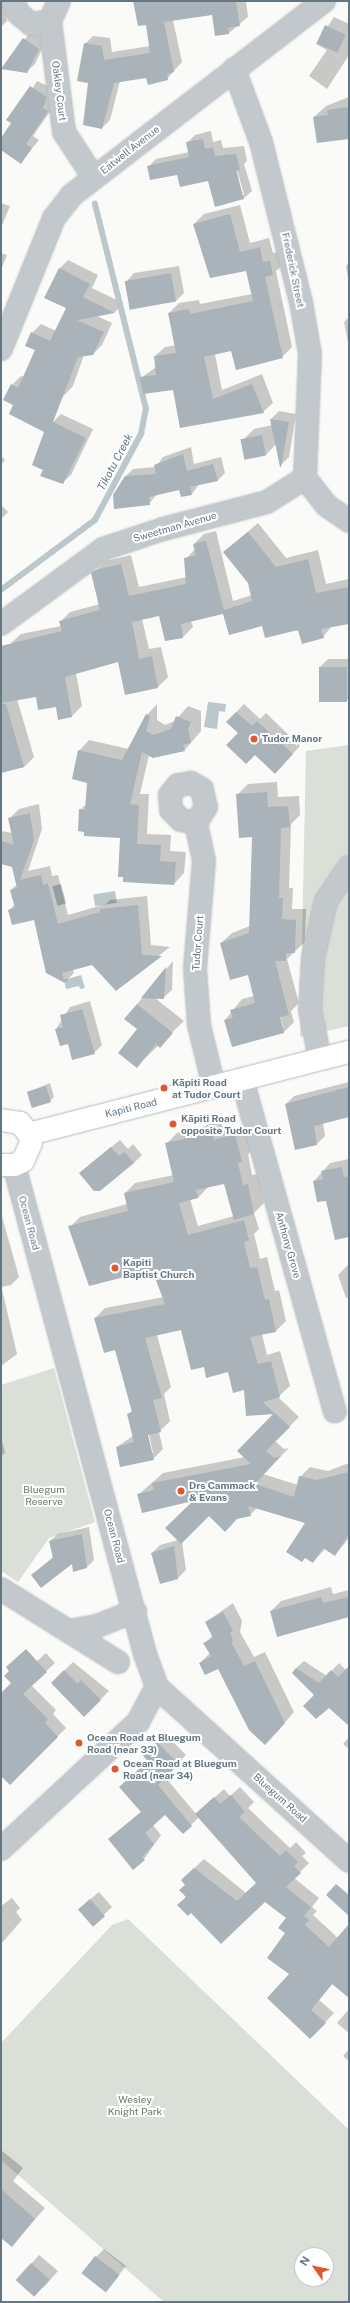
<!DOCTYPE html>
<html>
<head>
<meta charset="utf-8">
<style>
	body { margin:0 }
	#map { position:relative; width:350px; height:2303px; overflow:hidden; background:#fafaf8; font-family:"Public Sans",sans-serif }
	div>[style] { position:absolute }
	.green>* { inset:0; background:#dadfd7 }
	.water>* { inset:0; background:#bbc7cb; transform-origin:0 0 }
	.shadow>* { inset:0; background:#0003 }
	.stream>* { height:5.5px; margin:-2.75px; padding:0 2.75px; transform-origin:2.75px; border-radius:2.75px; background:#bbc7cb }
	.building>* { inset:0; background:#aab3b9; transform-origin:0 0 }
	.roads { filter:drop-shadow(0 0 1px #b5babe) drop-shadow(0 0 1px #b5babe) }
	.minor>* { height:22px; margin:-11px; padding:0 11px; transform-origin:11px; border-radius:11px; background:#c3c8cc }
	.major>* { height:22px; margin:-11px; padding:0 11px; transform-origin:11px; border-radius:11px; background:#fff }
	.dots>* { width:11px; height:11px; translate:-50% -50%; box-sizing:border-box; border:2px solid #fff; border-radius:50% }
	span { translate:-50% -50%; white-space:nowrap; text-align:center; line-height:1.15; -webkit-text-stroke:4px #fff; paint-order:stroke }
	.street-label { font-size:10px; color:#657683 }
	.poi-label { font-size:10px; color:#657683; font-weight:700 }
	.left { translate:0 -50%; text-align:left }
	.park-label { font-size:10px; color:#687a64 }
	.water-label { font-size:11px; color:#60757c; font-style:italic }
	.frame { position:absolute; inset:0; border:2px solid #657683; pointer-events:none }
	.north { position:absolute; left:294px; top:2247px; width:40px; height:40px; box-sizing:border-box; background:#fff; border:1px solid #c1c8cd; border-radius:50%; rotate:303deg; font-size:11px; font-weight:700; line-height:16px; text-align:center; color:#657683 }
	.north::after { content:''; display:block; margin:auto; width:14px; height:18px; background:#e4572e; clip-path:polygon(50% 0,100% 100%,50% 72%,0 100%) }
</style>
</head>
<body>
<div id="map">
	<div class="green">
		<div style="clip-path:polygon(349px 745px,349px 1026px,300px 1037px,306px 751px)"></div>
		<div style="clip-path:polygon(54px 1368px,95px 1522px,49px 1538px,18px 1582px,1px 1571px,1px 1385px)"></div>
		<div style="clip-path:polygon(evenodd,128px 1919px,349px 2130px,349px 2302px,164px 2302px,1px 2160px,1px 2043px,112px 1925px,128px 1919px,302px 2255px,326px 2255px,326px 2279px,302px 2279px,302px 2255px)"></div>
	</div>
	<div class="water">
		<div style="clip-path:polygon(208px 702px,226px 704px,225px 712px,219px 711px,217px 729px,204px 727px)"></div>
		<div style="left:61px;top:884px;width:20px;height:9px;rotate:75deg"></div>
		<div style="left:115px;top:891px;width:12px;height:22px;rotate:81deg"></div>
		<div style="clip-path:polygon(81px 975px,85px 988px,80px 989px,79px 986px,66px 989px,64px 980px)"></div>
	</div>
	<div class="shadow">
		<div style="clip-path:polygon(1px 1px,5px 1px,7px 21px,1px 27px)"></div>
		<div style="clip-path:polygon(134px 1px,246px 1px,248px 17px,229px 33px,216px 35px,213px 14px,173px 20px,182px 62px,167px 79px,147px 77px,120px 81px,110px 120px,102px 128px,89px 82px,85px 44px,93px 36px,110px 38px,112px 52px,150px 46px,147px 24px)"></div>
		<div style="clip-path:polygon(334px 17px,349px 24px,349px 55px,327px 89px,309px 76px,327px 50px,316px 44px)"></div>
		<div style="clip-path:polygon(32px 30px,46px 40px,35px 64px,26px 72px,3px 68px)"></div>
		<div style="clip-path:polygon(37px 81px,54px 89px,56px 103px,33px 136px,39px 140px,21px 162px,1px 149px,1px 140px)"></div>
		<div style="clip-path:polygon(349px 97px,349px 138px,318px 142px,314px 117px,326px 106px)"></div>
		<div style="clip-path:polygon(evenodd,211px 131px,213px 142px,221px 140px,223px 148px,244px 146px,247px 161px,244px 164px,252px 191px,244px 198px,209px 180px,148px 167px,156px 159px,189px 152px,187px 143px,195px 135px,211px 131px,236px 165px,244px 195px,242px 195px,236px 165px)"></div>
		<div style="clip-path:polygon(1px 203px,10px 206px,1px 228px)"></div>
		<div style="clip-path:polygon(240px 205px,250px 243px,269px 238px,273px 253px,280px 251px,283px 265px,276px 271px,292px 347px,282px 357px,232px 349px,215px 354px,222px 390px,262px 374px,273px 403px,263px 412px,181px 427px,174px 388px,141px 378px,156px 367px,155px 356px,165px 347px,176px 345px,169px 313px,179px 303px,199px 300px,200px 304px,252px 294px,247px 270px,194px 224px,204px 214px)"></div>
		<div style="clip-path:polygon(1px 253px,7px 255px,1px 270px)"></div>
		<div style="clip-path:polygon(68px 260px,98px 275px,92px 288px,123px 303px,115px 312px,95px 315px,112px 323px,102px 345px,93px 354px,84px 355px,73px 386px,44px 417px,15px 404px,12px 385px,21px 376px,24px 377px,36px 350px,32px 333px,41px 324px,56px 331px,67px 308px,59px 269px)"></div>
		<div style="clip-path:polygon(349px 262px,349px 284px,346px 266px)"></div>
		<div style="clip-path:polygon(179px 266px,184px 293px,176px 301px,126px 282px,134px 273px)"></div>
		<div style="clip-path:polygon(349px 317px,349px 347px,344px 322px)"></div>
		<div style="clip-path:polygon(279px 411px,296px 414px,289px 457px,281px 465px,276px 444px,266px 455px,242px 441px,254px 429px,272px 425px,271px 419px)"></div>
		<div style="clip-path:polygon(61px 414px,93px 429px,71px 475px,62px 483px,44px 470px,53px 422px)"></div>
		<div style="clip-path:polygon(191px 447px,194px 464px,221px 457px,225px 473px,218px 480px,199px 484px,192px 494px,179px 489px,157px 494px,149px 504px,125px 477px,133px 469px,156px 467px,163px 457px)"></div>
		<div style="clip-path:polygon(1px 456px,5px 460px,1px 465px)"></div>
		<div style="clip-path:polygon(1px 505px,8px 512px,1px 519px)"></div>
		<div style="clip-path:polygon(258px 523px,286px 558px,318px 550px,326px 584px,349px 579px,349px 622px,332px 626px,323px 637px,223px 613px,191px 621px,193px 627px,183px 637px,160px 615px,142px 619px,149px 649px,161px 647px,168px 677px,158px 687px,126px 694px,119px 661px,76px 673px,82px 706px,72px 716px,59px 718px,57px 706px,37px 696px,17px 699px,34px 757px,24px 767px,1px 772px,1px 672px,19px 667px,11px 643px,21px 634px,61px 626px,60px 622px,70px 612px,100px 604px,92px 574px,106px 561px,131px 555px,139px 587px,187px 577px,186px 559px,195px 549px,194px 544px,204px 534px,216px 531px,233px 601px,252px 595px,249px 583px,224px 552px)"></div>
		<div style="clip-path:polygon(328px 659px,349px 659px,349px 698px,345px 702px,320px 667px)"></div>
		<div style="clip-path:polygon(157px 704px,157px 720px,165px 725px,175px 721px,188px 706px,201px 711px,201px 731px,184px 751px,149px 755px,140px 794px,149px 794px,147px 834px,171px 835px,170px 851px,186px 852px,184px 873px,174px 884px,121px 837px,80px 810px,87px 803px,88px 782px,79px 751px,89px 740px,129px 749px,147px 715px)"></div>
		<div style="clip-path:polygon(244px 704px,260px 719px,266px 713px,300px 746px,283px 764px,227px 722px)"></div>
		<div style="clip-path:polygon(evenodd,277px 782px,278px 797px,299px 796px,300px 815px,291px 824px,289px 888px,293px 888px,292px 909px,306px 909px,305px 942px,287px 959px,299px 1003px,291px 1011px,294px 1022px,283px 1033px,225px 1020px,242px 999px,254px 996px,248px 974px,221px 943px,232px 933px,250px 926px,253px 836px,237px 795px,248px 784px,277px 782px,279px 1012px,283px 1027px,281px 1027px,279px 1012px)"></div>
		<div style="clip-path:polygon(39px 804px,42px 829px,28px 871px,50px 866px,52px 876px,58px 875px,68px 915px,106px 904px,110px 900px,147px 896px,151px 945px,170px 947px,116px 989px,93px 964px,73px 969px,74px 973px,65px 982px,35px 918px,9px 910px,15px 904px,11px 890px,17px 884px,13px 866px,1px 863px,1px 831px,12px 833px,10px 818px,19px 809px)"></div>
		<div style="clip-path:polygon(173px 961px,172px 990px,163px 998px,155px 998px,184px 1021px,137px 1066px,137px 1004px)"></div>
		<div style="clip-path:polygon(90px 1001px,102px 1045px,94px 1053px,69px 1043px,56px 1029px,70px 1007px)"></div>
		<div style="clip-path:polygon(349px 1082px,349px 1116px,323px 1123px,325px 1136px,317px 1144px,286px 1104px,294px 1096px)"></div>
		<div style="clip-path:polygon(50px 1083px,54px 1097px,50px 1101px,28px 1092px)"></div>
		<div style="clip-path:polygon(evenodd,220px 1118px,224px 1131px,245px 1125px,252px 1151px,248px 1154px,252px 1175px,258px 1174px,264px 1203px,254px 1213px,259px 1229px,254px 1234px,260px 1259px,267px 1257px,275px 1291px,279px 1290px,286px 1321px,276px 1331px,262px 1334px,267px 1355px,280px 1351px,290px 1386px,278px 1397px,299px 1417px,275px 1441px,284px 1449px,289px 1448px,263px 1474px,298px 1485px,300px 1477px,310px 1467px,328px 1471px,349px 1463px,349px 1538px,335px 1555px,325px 1549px,313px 1562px,306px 1523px,258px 1507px,250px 1515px,209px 1515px,182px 1542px,186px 1570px,178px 1578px,161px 1583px,152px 1553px,160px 1545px,178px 1540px,196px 1499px,138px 1495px,163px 1473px,245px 1457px,275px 1413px,229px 1371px,204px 1366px,181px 1329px,157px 1335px,171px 1387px,164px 1394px,170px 1421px,159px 1432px,163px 1449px,153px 1459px,117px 1447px,134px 1435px,128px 1414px,133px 1410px,116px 1349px,95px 1318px,105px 1308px,164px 1297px,157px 1275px,138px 1279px,137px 1273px,70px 1227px,80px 1217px,127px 1204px,125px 1193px,135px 1183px,174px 1175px,167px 1143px,177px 1133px,202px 1128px,220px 1118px,225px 1183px,234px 1216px,198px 1226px,190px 1199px,198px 1198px,208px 1187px,225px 1183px,220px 1118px,146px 1430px,148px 1430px,153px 1453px,151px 1453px,146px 1430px)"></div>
		<div style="clip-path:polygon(120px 1140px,128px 1149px,133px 1144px,142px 1155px,134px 1163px,89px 1165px)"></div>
		<div style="clip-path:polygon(349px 1159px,349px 1236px,314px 1181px,330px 1163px)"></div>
		<div style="clip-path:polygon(1px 1213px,19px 1277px,11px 1285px,1px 1287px)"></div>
		<div style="clip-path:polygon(349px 1264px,349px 1297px,346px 1298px,338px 1275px)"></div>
		<div style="clip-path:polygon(2px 1289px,17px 1354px,1px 1366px,1px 1289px)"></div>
		<div style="clip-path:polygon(1px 1436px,5px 1453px,1px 1456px)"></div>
		<div style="clip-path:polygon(89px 1527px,94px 1560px,87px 1567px,74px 1570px,72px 1562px,32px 1575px,54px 1556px,50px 1541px,58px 1534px)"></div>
		<div style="clip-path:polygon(331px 1587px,333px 1594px,349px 1590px,349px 1617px,271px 1611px,281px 1601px)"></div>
		<div style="clip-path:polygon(233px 1603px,242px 1621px,240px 1632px,254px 1657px,265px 1652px,294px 1712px,275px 1734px,218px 1667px,200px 1663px,210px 1653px,205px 1643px,213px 1635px,206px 1622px)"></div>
		<div style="clip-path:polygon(46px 1653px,55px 1663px,31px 1685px,56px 1710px,53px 1714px,66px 1728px,10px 1784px,3px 1777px,1px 1779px,1px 1694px)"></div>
		<div style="clip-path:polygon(304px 1661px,327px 1676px,339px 1663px,346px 1670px,349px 1667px,349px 1725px,316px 1695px,296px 1668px)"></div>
		<div style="clip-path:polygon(73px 1662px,109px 1691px,84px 1716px,52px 1683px)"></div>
		<div style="clip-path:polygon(166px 1735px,186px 1755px,165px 1777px,196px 1814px,224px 1789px,230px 1796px,240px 1787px,254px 1802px,248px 1808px,290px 1848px,296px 1842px,306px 1853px,302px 1856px,309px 1863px,294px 1878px,319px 1898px,312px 1907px,317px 1911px,313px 1915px,338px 1938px,349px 1926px,349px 1997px,333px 1983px,319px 2000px,334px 2013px,319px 2029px,290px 1974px,288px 1918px,265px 1900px,221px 1942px,187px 1897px,191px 1871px,204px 1859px,246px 1893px,257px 1883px,199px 1817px,191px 1825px,165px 1814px,153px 1825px,161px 1835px,144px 1859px,109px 1839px,142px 1811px,149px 1760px,144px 1756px)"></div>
		<div style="clip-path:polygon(349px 1737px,349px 1749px,343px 1744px)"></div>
		<div style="clip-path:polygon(99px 1892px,112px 1907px,93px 1925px,88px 1901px)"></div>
		<div style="clip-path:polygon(12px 1898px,20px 1908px,16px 1912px,22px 1920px,1px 1944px,1px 1906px)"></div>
		<div style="clip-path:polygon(349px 2009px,349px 2033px,337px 2023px)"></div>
		<div style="clip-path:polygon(349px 2049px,349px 2061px,343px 2056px)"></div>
		<div style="clip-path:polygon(1px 2150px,23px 2168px,13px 2181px,45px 2208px,12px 2245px,1px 2236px)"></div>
		<div style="clip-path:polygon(104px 2249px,126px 2266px,106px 2291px,96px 2257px)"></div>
		<div style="clip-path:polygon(39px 2255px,58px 2271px,43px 2288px,17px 2280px)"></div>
	</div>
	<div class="stream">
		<div style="left:1px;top:590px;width:117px;rotate:-36.7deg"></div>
		<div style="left:95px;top:520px;width:98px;rotate:-61.9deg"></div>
		<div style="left:141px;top:434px;width:25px;rotate:-79deg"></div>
		<div style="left:146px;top:409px;width:211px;rotate:-104deg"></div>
	</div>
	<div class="building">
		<div style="clip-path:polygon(133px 1px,236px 1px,240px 26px,228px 28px,229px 34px,215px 36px,212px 15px,164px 22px,174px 72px,167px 74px,168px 80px,148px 85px,146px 78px,114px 83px,102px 129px,83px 125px,88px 83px,77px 81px,84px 43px,102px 46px,104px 60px,150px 53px,146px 25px,138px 26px)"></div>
		<div style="left:325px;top:25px;width:23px;height:20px;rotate:25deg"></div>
		<div style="clip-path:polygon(23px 38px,39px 49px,27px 73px,1px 69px)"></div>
		<div style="clip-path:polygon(30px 86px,47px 97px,43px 108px,48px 111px,26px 144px,32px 148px,21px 164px,1px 150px,1px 138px,11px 123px,6px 120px)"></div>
		<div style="clip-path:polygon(348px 107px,349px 139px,317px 143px,313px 117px,328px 115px,327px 110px)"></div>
		<div style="clip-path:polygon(203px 139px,205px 149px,213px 147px,215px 156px,236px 154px,240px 170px,236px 171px,244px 199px,215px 207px,208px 181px,180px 187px,177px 175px,150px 180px,147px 166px,189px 157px,186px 142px)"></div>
		<div style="clip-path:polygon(230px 214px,240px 252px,260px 247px,263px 262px,270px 261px,273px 275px,265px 277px,283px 358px,236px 370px,231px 351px,204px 357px,213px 399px,252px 384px,264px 413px,180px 428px,173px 390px,143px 394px,140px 377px,156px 375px,154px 356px,176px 353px,168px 313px,189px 309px,190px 314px,253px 301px,246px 271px,210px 278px,193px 224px)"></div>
		<div style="clip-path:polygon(59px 268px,90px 284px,83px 297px,115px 313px,77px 320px,104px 332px,93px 355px,78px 357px,53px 422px,86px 438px,63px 484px,40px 476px,43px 470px,32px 465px,44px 432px,9px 414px,13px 405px,3px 400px,11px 384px,18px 388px,35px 350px,25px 346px,31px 332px,50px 341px,66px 308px,44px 298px)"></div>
		<div style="left:171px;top:273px;width:29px;height:47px;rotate:80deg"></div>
		<div style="clip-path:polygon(270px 419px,289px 422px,281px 467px,280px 467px)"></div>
		<div style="left:262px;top:435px;width:21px;height:22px;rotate:79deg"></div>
		<div style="clip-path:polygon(183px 454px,187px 471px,213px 464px,218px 481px,190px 487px,192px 495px,181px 497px,179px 490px,149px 497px,150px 505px,114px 509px,113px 495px,125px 476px,156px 474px,154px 465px)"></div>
		<div style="clip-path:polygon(248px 532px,276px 567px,308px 559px,316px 593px,349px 587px,349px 624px,321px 629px,324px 638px,302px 644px,298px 630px,265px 638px,262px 626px,229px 635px,223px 614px,181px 624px,183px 638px,165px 641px,159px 616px,132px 622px,139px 659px,152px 656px,158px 688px,125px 695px,118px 662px,65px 677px,72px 717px,58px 720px,56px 707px,38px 710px,36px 697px,1px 703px,1px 646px,62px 631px,59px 621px,100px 610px,91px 573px,95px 570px,121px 564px,129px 596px,186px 584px,184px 558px,196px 555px,193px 544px,206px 541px,224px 610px,252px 601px,248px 583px,223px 552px)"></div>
		<div style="left:319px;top:667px;width:28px;height:35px"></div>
		<div style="clip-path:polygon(1px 704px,6px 704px,24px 767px,1px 773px)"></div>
		<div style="clip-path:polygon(236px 712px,252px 726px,257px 721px,293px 754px,275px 774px,255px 755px,246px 764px,226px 745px,238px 733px,226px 722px)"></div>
		<div style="clip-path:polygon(146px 714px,150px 716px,146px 731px,153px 735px,171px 729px,176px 716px,191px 722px,188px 729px,191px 743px,183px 745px,185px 751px,153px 758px,142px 752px,130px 804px,139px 805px,137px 844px,161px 845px,160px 861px,176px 862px,174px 885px,123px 882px,123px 877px,118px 877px,120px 838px,84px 836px,84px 832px,78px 831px,79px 809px,85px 810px,87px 783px,72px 779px,78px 750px,122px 760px)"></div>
		<div style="clip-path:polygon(267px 792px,268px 807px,288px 806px,290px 827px,281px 828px,279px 898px,283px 898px,282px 919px,296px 920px,295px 953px,286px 953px,286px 961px,275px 961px,289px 1015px,280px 1017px,284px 1033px,232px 1047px,224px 1020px,233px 1018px,230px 1010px,255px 1003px,248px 975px,230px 980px,220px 943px,249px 933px,252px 837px,239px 838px,236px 794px)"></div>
		<div style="clip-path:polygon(30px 813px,34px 840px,20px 880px,41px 875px,43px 885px,48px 883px,58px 924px,100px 912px,100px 909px,138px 905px,142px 955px,162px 956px,116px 991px,92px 965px,62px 973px,65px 983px,46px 973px,34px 920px,12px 925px,8px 910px,15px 908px,10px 890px,17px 888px,12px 867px,1px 864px,1px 841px,14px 845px,8px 818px)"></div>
		<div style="clip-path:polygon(166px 967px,164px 999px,141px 998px)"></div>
		<div style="clip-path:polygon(137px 1004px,173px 1033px,160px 1048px,156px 1044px,137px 1068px,118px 1053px,137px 1029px,124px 1019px)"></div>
		<div style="clip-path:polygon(82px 1009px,95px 1054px,72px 1060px,68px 1044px,60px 1046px,55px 1029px,63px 1027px,60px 1015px)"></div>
		<div style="left:46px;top:1086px;width:17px;height:20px;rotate:73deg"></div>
		<div style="clip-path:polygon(349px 1087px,349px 1117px,314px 1126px,317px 1145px,295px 1150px,285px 1104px)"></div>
		<div style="clip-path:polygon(210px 1127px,214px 1140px,235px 1134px,242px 1162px,238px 1163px,243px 1185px,248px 1184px,254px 1214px,234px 1220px,224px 1184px,196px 1190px,198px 1198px,179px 1203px,188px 1235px,244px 1220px,249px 1240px,244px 1242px,250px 1268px,257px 1267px,265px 1300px,269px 1299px,276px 1332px,250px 1337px,258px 1364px,271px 1361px,280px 1397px,263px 1402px,290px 1427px,266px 1451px,274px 1458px,281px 1456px,255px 1484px,294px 1497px,299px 1476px,317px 1480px,349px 1472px,349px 1534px,335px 1556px,323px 1548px,313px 1563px,305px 1558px,302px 1562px,286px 1552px,305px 1523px,248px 1506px,251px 1516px,237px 1519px,225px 1532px,209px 1516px,181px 1544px,165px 1528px,193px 1501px,142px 1513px,137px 1494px,154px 1490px,152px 1483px,251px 1464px,237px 1451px,273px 1414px,246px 1416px,244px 1390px,233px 1393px,228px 1372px,206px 1378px,204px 1367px,191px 1370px,181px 1330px,145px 1338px,162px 1398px,153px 1400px,161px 1432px,148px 1435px,154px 1460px,120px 1467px,116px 1447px,134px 1442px,127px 1414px,132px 1412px,115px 1350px,104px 1353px,94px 1318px,165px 1304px,154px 1275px,138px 1280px,136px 1274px,89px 1286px,68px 1226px,128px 1211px,124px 1193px,174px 1182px,165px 1143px,198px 1136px,197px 1131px)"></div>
		<div style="clip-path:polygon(111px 1147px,119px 1156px,125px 1152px,134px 1163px,100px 1191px,94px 1191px,79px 1173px)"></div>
		<div style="clip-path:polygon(342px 1167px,344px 1177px,349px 1176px,349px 1237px,335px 1240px,326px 1201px,317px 1202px,313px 1181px,323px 1179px,321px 1171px)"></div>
		<div style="clip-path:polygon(82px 1534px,87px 1568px,73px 1572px,72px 1564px,41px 1588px,31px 1575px,53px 1558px,49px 1541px)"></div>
		<div style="clip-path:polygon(174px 1546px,178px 1579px,160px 1584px,151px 1553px)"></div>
		<div style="clip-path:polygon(321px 1597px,323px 1603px,349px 1597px,349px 1617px,277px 1637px,270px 1611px)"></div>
		<div style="clip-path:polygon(223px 1612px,233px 1631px,230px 1633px,233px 1640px,231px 1642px,244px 1666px,255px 1661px,285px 1723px,265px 1745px,249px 1730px,218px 1669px,205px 1675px,199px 1663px,211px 1656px,203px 1643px,213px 1638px,205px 1622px)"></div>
		<div style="clip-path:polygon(26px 1649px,47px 1672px,23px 1694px,48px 1719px,45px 1723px,58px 1737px,10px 1785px,1px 1776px,1px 1693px,11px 1683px,4px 1676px,9px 1671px,6px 1667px)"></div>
		<div style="clip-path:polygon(349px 1666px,349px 1726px,329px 1708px,316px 1719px,303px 1706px,314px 1695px,292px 1673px,296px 1668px,319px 1683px,331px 1670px,338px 1677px)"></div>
		<div style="clip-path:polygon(64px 1670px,78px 1684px,81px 1680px,101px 1700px,84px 1717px,51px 1683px)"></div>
		<div style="clip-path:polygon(157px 1742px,179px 1764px,158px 1785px,192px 1826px,183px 1834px,165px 1815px,145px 1833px,154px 1844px,142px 1857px,145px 1860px,133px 1870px,108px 1839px,141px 1812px,119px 1787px,148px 1761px,143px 1756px)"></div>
		<div style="clip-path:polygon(231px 1795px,245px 1812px,239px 1817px,280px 1856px,286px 1850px,298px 1862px,294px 1866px,301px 1873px,286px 1887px,311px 1907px,304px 1916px,309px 1920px,305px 1925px,329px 1947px,349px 1924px,349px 1998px,332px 1984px,311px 2010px,326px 2023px,310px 2039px,267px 1998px,289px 1974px,267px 1958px,285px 1933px,278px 1928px,286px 1918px,265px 1902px,221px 1944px,191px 1913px,188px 1916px,177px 1905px,186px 1897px,179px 1890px,185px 1885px,181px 1880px,194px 1868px,237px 1901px,256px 1883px,195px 1814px,214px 1797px,220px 1804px)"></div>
		<div style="clip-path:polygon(336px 1884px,349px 1895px,349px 1916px,326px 1895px)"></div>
		<div style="left:90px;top:1899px;width:23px;height:16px;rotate:49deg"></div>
		<div style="clip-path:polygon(1px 2189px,35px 2219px,12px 2247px,1px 2238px)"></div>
		<div style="left:95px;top:2256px;width:31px;height:22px;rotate:38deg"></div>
		<div style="left:31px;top:2263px;width:25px;height:23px;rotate:42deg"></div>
	</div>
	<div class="roads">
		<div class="minor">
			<div style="left:13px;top:1px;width:13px;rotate:67deg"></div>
			<div style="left:18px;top:13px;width:17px;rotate:40deg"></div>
			<div style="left:31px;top:24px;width:19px;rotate:-9deg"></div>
			<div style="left:59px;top:1px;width:22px;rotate:114deg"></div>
			<div style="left:50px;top:21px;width:112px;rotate:82.8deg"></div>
			<div style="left:64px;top:132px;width:55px;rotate:56.9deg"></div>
			<div style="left:234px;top:69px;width:78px;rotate:69.7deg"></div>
			<div style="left:261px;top:142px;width:165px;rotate:76deg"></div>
			<div style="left:301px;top:302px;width:53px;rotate:80.2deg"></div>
			<div style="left:310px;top:354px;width:124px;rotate:92.3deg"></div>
			<div style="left:1px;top:349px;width:141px;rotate:-68deg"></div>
			<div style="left:54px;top:218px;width:29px;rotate:-52deg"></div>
			<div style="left:72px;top:195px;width:318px;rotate:-37.6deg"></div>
			<div style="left:1px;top:624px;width:127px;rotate:-36.3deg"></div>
			<div style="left:103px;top:549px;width:63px;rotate:-18.4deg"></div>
			<div style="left:163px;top:529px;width:107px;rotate:-14.6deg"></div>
			<div style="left:267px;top:502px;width:45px;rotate:-32.3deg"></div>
			<div style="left:305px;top:478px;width:34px;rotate:52deg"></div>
			<div style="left:326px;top:505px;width:28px;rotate:35deg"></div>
			<div style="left:196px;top:823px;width:19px;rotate:-58deg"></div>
			<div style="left:206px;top:807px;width:18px;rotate:-103deg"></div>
			<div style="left:202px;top:789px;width:13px;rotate:-151deg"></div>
			<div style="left:191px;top:783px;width:13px;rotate:171deg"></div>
			<div style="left:178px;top:785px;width:13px;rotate:129deg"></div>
			<div style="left:170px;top:795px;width:15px;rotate:86deg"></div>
			<div style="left:171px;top:810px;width:14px;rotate:45deg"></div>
			<div style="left:181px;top:820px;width:15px;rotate:11deg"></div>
			<div style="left:196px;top:823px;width:39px;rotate:78deg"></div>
			<div style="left:204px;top:861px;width:107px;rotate:94.8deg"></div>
			<div style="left:195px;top:968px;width:57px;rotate:86deg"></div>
			<div style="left:199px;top:1025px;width:64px;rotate:76.4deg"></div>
			<div style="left:320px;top:1059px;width:50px;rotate:-101.5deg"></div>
			<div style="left:310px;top:1010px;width:52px;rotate:-86.7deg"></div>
			<div style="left:313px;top:958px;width:58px;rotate:-77.2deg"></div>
			<div style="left:326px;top:901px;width:41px;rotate:-55.9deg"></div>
			<div style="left:242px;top:1079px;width:345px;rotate:74.4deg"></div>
			<div style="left:14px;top:1165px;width:506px;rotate:75deg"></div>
			<div style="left:145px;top:1654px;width:35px;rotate:70deg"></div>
			<div style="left:157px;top:1687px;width:259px;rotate:42.2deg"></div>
			<div style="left:1px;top:1589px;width:138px;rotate:32deg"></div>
			<div style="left:69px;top:1631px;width:28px;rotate:-10deg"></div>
			<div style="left:97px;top:1626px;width:41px;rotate:-21.5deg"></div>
			<div style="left:1px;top:1849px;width:187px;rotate:-42.8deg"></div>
			<div style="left:138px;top:1722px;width:40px;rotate:-62deg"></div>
		</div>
		<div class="major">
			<div style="left:1px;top:1120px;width:19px;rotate:9deg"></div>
			<div style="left:20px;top:1123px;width:14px;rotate:51deg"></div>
			<div style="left:29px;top:1134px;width:9px;rotate:77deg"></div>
			<div style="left:31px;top:1143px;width:20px;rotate:114deg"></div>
			<div style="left:23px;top:1161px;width:10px;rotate:156deg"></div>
			<div style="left:14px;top:1165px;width:13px;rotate:180deg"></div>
			<div style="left:29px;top:1134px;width:330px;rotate:-14.4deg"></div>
		</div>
	</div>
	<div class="dots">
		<div style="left:254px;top:739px;background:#e4572e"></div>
		<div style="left:164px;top:1088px;background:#e4572e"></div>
		<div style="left:173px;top:1124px;background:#e4572e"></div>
		<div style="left:115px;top:1268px;background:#e4572e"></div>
		<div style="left:181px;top:1491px;background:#e4572e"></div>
		<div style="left:79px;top:1743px;background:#e4572e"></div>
		<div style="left:115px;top:1769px;background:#e4572e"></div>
	</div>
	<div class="street-label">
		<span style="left:59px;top:91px;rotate:83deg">Oakley Court</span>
		<span style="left:130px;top:150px;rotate:-38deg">Eatwell Avenue</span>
		<span style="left:293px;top:270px;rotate:78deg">Frederick Street</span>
		<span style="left:175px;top:527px;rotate:-16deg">Sweetman Avenue</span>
		<span style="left:198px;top:943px;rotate:-86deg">Tudor Court</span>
		<span style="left:131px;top:1108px;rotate:-14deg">Kapiti Road</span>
		<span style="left:29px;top:1223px;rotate:75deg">Ocean Road</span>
		<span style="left:288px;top:1245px;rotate:74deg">Anthony Grove</span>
		<span style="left:114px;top:1536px;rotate:75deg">Ocean Road</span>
		<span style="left:280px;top:1798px;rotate:42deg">Bluegum Road</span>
	</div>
	<div class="poi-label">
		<span class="left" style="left:262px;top:739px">Tudor Manor</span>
		<span class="left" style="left:172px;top:1088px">Kāpiti Road<br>at Tudor Court</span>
		<span class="left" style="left:181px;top:1124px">Kāpiti Road<br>opposite Tudor Court</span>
		<span class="left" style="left:123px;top:1268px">Kapiti<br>Baptist Church</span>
		<span class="left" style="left:189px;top:1491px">Drs Cammack<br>&amp; Evans</span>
		<span class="left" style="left:87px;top:1743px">Ocean Road at Bluegum<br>Road (near 33)</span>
		<span class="left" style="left:123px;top:1769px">Ocean Road at Bluegum<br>Road (near 34)</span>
	</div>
	<div class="park-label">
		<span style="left:44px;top:1495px">Bluegum<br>Reserve</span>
		<span style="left:135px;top:2105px">Wesley<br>Knight Park</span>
	</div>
	<div class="water-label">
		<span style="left:115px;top:462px;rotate:-62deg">Tikotu Creek</span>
	</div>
	<div class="frame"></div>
	<div class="north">N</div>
</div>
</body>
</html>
